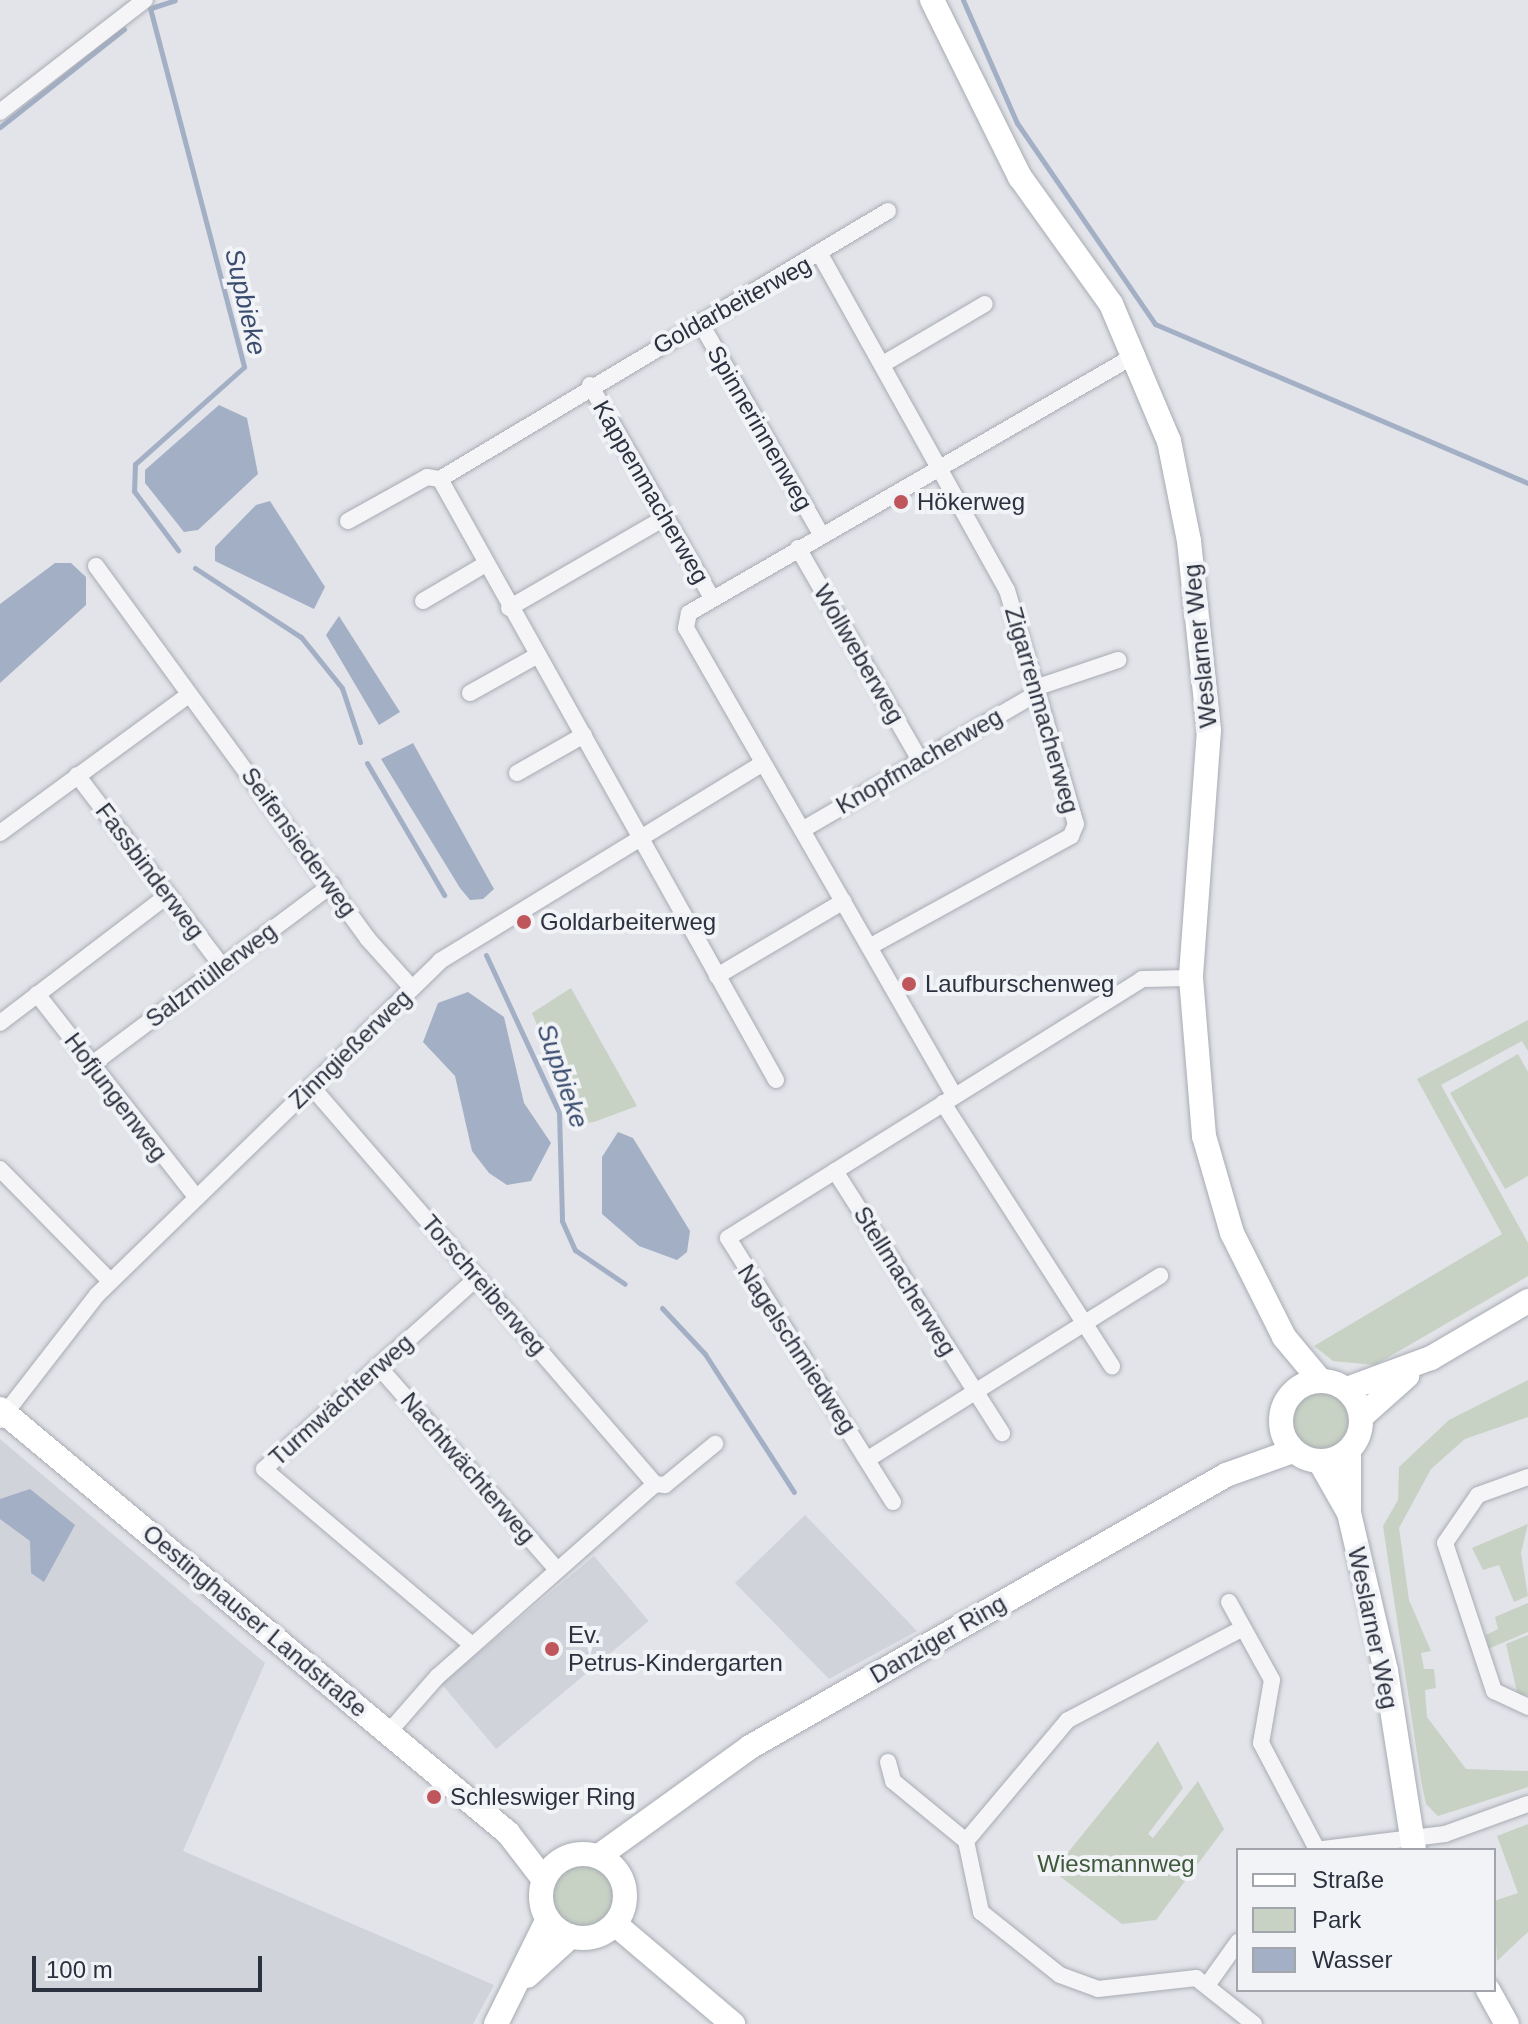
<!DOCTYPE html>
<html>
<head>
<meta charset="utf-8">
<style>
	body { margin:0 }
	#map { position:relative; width:1528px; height:2024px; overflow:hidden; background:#e2e4e9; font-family:Arial,sans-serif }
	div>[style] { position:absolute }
	.built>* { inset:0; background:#d1d3db; transform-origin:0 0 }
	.green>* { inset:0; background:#c7d2c4 }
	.round { border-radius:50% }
	.water>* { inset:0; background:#a2afc5 }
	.stream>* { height:5px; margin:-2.5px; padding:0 2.5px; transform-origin:2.5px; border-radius:2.5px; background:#a2afc5 }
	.roads { filter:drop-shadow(0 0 2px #a8abb3) drop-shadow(0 0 2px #a8abb3) }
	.street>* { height:16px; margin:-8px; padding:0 8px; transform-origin:8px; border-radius:8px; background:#f5f5f8 }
	.secondary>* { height:24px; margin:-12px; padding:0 12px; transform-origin:12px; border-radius:12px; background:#fff }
	.secondary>.ring { margin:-12px; padding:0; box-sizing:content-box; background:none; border:24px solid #fff; border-radius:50% }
	.dots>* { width:22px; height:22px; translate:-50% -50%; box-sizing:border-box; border:4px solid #f2f3f7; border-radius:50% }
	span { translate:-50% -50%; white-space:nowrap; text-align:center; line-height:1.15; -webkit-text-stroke:8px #f2f3f7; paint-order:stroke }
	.street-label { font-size:24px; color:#2c313f }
	.poi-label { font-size:24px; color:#2c313f }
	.left { translate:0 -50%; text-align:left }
	.park-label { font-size:24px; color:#3e593b }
	.water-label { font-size:26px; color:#3b4d6f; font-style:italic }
	.legend { position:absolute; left:1236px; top:1848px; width:260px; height:144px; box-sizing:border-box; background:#f2f3f7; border:2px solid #a3a5ad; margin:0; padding:10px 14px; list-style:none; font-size:24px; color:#2c313f }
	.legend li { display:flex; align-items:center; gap:16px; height:40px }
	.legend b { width:40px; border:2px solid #a3a5ad }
	.scale { position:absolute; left:32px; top:1956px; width:230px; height:36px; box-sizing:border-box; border:4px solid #2c313f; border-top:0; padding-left:10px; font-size:24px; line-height:28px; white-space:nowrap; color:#2c313f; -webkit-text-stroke:6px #f2f3f7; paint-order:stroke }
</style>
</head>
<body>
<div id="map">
	<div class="built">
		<div style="clip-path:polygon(0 1439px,265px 1663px,183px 1851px,494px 1985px,473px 2024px,0 2024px)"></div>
		<div style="clip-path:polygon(805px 1515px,917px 1631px,829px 1679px,735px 1583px)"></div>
		<div style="left:594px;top:1556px;width:85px;height:199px;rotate:50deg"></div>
	</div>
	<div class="green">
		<div style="clip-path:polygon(571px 988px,637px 1106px,594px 1122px,579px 1124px,532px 1013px)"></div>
		<div style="clip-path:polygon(1528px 1020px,1528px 1051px,1522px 1041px,1441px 1085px,1528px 1243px,1528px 1276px,1375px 1365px,1333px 1361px,1314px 1346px,1502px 1234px,1417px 1079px)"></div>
		<div style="clip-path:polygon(1518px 1054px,1528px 1072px,1528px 1176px,1505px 1189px,1450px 1093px)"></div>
		<div style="clip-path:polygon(1528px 1380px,1528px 1417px,1465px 1439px,1431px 1469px,1399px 1528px,1409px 1600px,1431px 1651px,1421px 1653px,1424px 1669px,1434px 1669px,1436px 1688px,1425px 1690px,1427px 1717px,1466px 1769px,1528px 1771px,1528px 1787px,1438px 1816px,1426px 1804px,1421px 1780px,1383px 1526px,1398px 1500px,1399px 1467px,1449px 1420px)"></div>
		<div class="round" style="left:1287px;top:1387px;width:66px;height:66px"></div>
		<div style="clip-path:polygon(1528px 1524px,1521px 1553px,1528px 1596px,1514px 1602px,1499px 1565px,1483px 1570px,1472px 1548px)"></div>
		<div style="clip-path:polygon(1528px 1603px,1528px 1632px,1488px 1649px,1486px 1635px,1498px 1629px,1495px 1617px)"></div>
		<div style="clip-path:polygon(1528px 1635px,1528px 1695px,1518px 1696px,1506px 1644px)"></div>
		<div style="clip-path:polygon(1158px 1741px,1183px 1788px,1148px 1834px,1153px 1838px,1198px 1781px,1224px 1829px,1156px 1920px,1122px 1924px,1053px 1871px)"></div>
		<div style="clip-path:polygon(1528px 1824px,1528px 1932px,1497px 1961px,1494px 1901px,1518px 1893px,1497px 1836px)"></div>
		<div class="round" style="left:551px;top:1863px;width:66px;height:66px"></div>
	</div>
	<div class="water">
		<div style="clip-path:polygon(219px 405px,247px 418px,258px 474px,198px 530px,184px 532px,145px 483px,145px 470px)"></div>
		<div style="clip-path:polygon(270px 501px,325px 587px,314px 609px,215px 561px,215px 547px,256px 505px)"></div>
		<div style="clip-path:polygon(55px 563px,71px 563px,86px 577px,86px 605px,0 683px,0 604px)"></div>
		<div style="clip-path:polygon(339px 616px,400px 712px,379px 725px,326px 635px)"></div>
		<div style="clip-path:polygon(413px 743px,494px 889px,483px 899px,470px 900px,460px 888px,381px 759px)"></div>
		<div style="clip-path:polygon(468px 992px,504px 1017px,524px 1103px,551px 1143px,531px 1181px,507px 1185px,489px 1173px,472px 1151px,455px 1076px,423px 1042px,438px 1003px)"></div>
		<div style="clip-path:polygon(618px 1132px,633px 1138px,690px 1231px,687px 1252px,677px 1260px,639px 1246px,602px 1214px,602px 1157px)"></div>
		<div style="clip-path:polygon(30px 1489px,75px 1525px,44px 1582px,31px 1573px,30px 1541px,0 1519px,0 1499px)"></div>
	</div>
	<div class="stream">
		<div style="left:963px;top:0;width:134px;rotate:66.3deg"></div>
		<div style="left:1017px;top:123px;width:244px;rotate:55.5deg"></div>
		<div style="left:1155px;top:324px;width:405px;rotate:23.1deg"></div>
		<div style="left:150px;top:8px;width:371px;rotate:75.3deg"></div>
		<div style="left:244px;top:367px;width:146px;rotate:138.3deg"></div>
		<div style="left:135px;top:464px;width:27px;rotate:92deg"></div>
		<div style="left:134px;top:491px;width:74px;rotate:53.3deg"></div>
		<div style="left:151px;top:8px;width:25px;rotate:-18deg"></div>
		<div style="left:0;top:127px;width:158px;rotate:-38.3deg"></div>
		<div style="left:195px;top:568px;width:126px;rotate:33.1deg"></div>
		<div style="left:301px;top:637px;width:65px;rotate:51.2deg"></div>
		<div style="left:342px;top:688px;width:57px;rotate:71.6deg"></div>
		<div style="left:367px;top:763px;width:153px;rotate:59.7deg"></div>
		<div style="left:486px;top:955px;width:173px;rotate:65.1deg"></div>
		<div style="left:559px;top:1112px;width:109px;rotate:88.4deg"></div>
		<div style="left:562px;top:1221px;width:32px;rotate:66deg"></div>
		<div style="left:575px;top:1250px;width:60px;rotate:34.2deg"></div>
		<div style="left:662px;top:1308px;width:63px;rotate:46.9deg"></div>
		<div style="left:705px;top:1354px;width:164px;rotate:57.2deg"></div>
	</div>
	<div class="roads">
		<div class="street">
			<div style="left:0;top:112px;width:183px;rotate:-37.7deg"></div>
			<div style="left:821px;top:256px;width:382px;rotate:60.9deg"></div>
			<div style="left:1007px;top:590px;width:244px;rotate:73.6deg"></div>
			<div style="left:1076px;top:824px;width:13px;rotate:113deg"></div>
			<div style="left:1071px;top:836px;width:228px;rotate:151.2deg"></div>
			<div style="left:700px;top:322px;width:244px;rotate:60.3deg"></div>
			<div style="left:883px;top:364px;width:118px;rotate:-30.5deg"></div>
			<div style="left:590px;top:385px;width:245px;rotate:60.2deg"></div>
			<div style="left:348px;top:521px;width:90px;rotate:-29.1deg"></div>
			<div style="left:427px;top:477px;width:13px;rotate:9deg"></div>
			<div style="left:798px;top:548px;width:245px;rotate:60.1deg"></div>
			<div style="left:96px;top:566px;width:462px;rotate:53.9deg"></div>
			<div style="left:368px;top:939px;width:66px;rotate:48.1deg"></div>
			<div style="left:423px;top:601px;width:71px;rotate:-30.5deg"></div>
			<div style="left:509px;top:608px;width:181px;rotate:-30.1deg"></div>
			<div style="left:1035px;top:688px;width:88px;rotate:-18.6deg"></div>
			<div style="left:470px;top:693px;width:78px;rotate:-29.2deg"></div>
			<div style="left:517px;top:773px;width:77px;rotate:-29.6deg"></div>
			<div style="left:77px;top:775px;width:241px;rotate:52.8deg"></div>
			<div style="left:802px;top:830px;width:271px;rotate:-30.2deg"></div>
			<div style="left:0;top:833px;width:232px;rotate:-36.2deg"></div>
			<div style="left:717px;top:976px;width:147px;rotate:-30.6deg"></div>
			<div style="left:37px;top:994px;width:259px;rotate:51.9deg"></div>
			<div style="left:0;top:1023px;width:211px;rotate:-37.3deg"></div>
			<div style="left:91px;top:1065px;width:301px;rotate:-36.8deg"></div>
			<div style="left:776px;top:1080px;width:689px;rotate:-119.21deg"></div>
			<div style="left:440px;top:479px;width:522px;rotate:-30.89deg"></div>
			<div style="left:311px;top:1086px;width:526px;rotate:49.16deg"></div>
			<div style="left:954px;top:1095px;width:538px;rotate:-119.85deg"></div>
			<div style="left:686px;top:628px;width:15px;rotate:-79deg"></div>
			<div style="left:689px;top:613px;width:517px;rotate:-30.03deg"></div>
			<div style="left:943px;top:1103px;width:313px;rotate:57.3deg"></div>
			<div style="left:0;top:1169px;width:157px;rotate:45.5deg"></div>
			<div style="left:835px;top:1171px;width:311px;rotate:57.5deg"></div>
			<div style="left:378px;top:1366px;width:271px;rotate:48.7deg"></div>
			<div style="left:0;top:1420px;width:158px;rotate:-52.2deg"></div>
			<div style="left:97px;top:1295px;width:479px;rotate:-44.2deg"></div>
			<div style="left:440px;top:961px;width:377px;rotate:-31.5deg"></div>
			<div style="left:868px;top:1459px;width:345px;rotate:-32.1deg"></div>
			<div style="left:1528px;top:1477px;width:53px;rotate:160.2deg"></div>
			<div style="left:1478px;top:1495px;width:58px;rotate:124.5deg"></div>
			<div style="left:1445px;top:1543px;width:156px;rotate:71.7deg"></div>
			<div style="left:1494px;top:1691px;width:38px;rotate:25deg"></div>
			<div style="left:893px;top:1502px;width:311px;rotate:-122deg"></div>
			<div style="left:728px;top:1238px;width:488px;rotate:-32deg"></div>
			<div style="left:1142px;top:979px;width:49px;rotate:-1.2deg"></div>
			<div style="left:1229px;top:1602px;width:89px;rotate:61.1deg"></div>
			<div style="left:1272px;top:1680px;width:64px;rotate:99.9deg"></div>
			<div style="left:1261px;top:1743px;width:120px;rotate:62.2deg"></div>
			<div style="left:472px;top:1645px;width:272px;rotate:-139.8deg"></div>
			<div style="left:264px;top:1469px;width:286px;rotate:-41.9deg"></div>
			<div style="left:388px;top:1733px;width:74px;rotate:-48.8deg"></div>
			<div style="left:437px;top:1677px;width:291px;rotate:-41.5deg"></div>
			<div style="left:655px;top:1484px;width:10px;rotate:6deg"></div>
			<div style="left:665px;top:1485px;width:65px;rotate:-39.4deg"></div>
			<div style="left:888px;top:1762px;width:20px;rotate:75deg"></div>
			<div style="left:893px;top:1781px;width:94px;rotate:39.4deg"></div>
			<div style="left:966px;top:1841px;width:73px;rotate:78.1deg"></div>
			<div style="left:981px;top:1912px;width:101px;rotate:38.6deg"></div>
			<div style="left:1060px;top:1975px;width:40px;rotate:20.2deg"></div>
			<div style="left:1098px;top:1989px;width:99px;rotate:-6.4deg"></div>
			<div style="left:1196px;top:1978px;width:74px;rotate:38.4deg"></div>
			<div style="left:966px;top:1841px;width:158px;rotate:-49.9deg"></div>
			<div style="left:1068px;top:1720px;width:195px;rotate:-27.7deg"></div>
			<div style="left:1315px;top:1850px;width:131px;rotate:-7deg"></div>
			<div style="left:1445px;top:1834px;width:88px;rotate:-19.9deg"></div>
			<div style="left:1208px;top:1984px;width:52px;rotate:-54.5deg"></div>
		</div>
		<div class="secondary">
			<div style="left:932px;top:0;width:198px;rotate:63.6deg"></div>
			<div style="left:1020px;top:177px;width:156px;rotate:54.4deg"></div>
			<div style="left:1111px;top:304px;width:149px;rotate:67.1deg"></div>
			<div style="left:1169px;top:441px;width:102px;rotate:78.7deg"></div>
			<div style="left:1189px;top:541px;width:190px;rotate:84deg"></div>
			<div style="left:1209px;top:730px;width:249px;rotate:94.2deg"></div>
			<div style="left:1191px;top:978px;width:159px;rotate:85.3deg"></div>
			<div style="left:1204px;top:1136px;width:101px;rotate:73.9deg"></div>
			<div style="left:1232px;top:1233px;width:116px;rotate:63.4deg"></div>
			<div style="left:1284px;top:1337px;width:56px;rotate:50.1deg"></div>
			<div class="ring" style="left:1281px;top:1381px;width:56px;height:56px"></div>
			<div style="left:1347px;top:1389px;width:90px;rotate:-20.3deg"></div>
			<div style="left:1431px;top:1358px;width:113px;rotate:-30.4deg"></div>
			<div style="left:0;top:1409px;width:662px;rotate:39.85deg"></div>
			<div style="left:508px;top:1833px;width:59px;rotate:52.5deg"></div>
			<div style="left:1361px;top:1417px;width:62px;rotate:-41.7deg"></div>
			<div style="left:1320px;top:1462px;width:59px;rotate:60.4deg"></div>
			<div style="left:1349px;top:1513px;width:162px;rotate:76.8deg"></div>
			<div style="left:1386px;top:1671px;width:181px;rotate:81.1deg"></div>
			<div style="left:1349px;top:1511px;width:61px;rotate:-90deg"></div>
			<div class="ring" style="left:541px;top:1854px;width:60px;height:60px"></div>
			<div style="left:599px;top:1856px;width:186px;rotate:-35.8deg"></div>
			<div style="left:750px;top:1747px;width:548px;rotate:-29.74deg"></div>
			<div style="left:1226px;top:1475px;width:71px;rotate:-19.7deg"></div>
			<div style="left:615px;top:1924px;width:155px;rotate:40.3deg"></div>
			<div style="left:527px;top:1976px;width:59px;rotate:-42.3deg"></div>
			<div style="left:1488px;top:1990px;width:39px;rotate:61deg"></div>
			<div style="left:496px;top:2024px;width:117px;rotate:-63.7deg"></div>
		</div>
	</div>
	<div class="dots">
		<div style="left:901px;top:502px;background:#bf565c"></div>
		<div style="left:524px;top:922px;background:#bf565c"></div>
		<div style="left:909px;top:984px;background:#bf565c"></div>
		<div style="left:552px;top:1649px;background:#bf565c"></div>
		<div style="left:434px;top:1797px;background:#bf565c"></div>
	</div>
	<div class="street-label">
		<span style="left:732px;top:305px;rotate:-29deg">Goldarbeiterweg</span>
		<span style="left:760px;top:428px;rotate:60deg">Spinnerinnenweg</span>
		<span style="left:651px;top:492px;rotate:60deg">Kappenmacherweg</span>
		<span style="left:1200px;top:646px;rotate:-96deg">Weslarner Weg</span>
		<span style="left:859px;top:654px;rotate:60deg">Wollweberweg</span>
		<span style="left:1042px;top:710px;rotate:74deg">Zigarrenmacherweg</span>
		<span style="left:919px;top:761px;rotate:-30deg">Knopfmacherweg</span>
		<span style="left:299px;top:842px;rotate:54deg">Seifensiederweg</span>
		<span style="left:150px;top:871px;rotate:53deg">Fassbinderweg</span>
		<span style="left:211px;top:975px;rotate:-37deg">Salzmüllerweg</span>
		<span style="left:350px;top:1049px;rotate:-44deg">Zinngießerweg</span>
		<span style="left:116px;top:1097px;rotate:53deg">Hofjungenweg</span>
		<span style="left:905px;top:1281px;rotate:58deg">Stellmacherweg</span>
		<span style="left:484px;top:1285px;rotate:49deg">Torschreiberweg</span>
		<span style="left:797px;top:1349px;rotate:57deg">Nagelschmiedweg</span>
		<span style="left:341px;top:1400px;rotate:-42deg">Turmwächterweg</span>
		<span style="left:468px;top:1468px;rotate:49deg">Nachtwächterweg</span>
		<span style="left:255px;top:1621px;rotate:40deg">Oestinghauser Landstraße</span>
		<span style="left:1373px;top:1628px;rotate:78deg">Weslarner Weg</span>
		<span style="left:938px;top:1639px;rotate:-30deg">Danziger Ring</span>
	</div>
	<div class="poi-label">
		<span class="left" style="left:917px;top:502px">Hökerweg</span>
		<span class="left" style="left:540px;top:922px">Goldarbeiterweg</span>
		<span class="left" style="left:925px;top:984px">Laufburschenweg</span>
		<span class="left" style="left:568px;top:1649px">Ev.<br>Petrus-Kindergarten</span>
		<span class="left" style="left:450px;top:1797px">Schleswiger Ring</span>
	</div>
	<div class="park-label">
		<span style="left:1116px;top:1864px">Wiesmannweg</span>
	</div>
	<div class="water-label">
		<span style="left:245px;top:302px;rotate:77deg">Supbieke</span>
		<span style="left:562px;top:1076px;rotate:71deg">Supbieke</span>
	</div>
	<ul class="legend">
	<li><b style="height:10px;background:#fff"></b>Straße</li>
	<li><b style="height:22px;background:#c7d2c4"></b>Park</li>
	<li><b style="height:22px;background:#a2afc5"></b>Wasser</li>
	</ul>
	<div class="scale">100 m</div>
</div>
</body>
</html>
